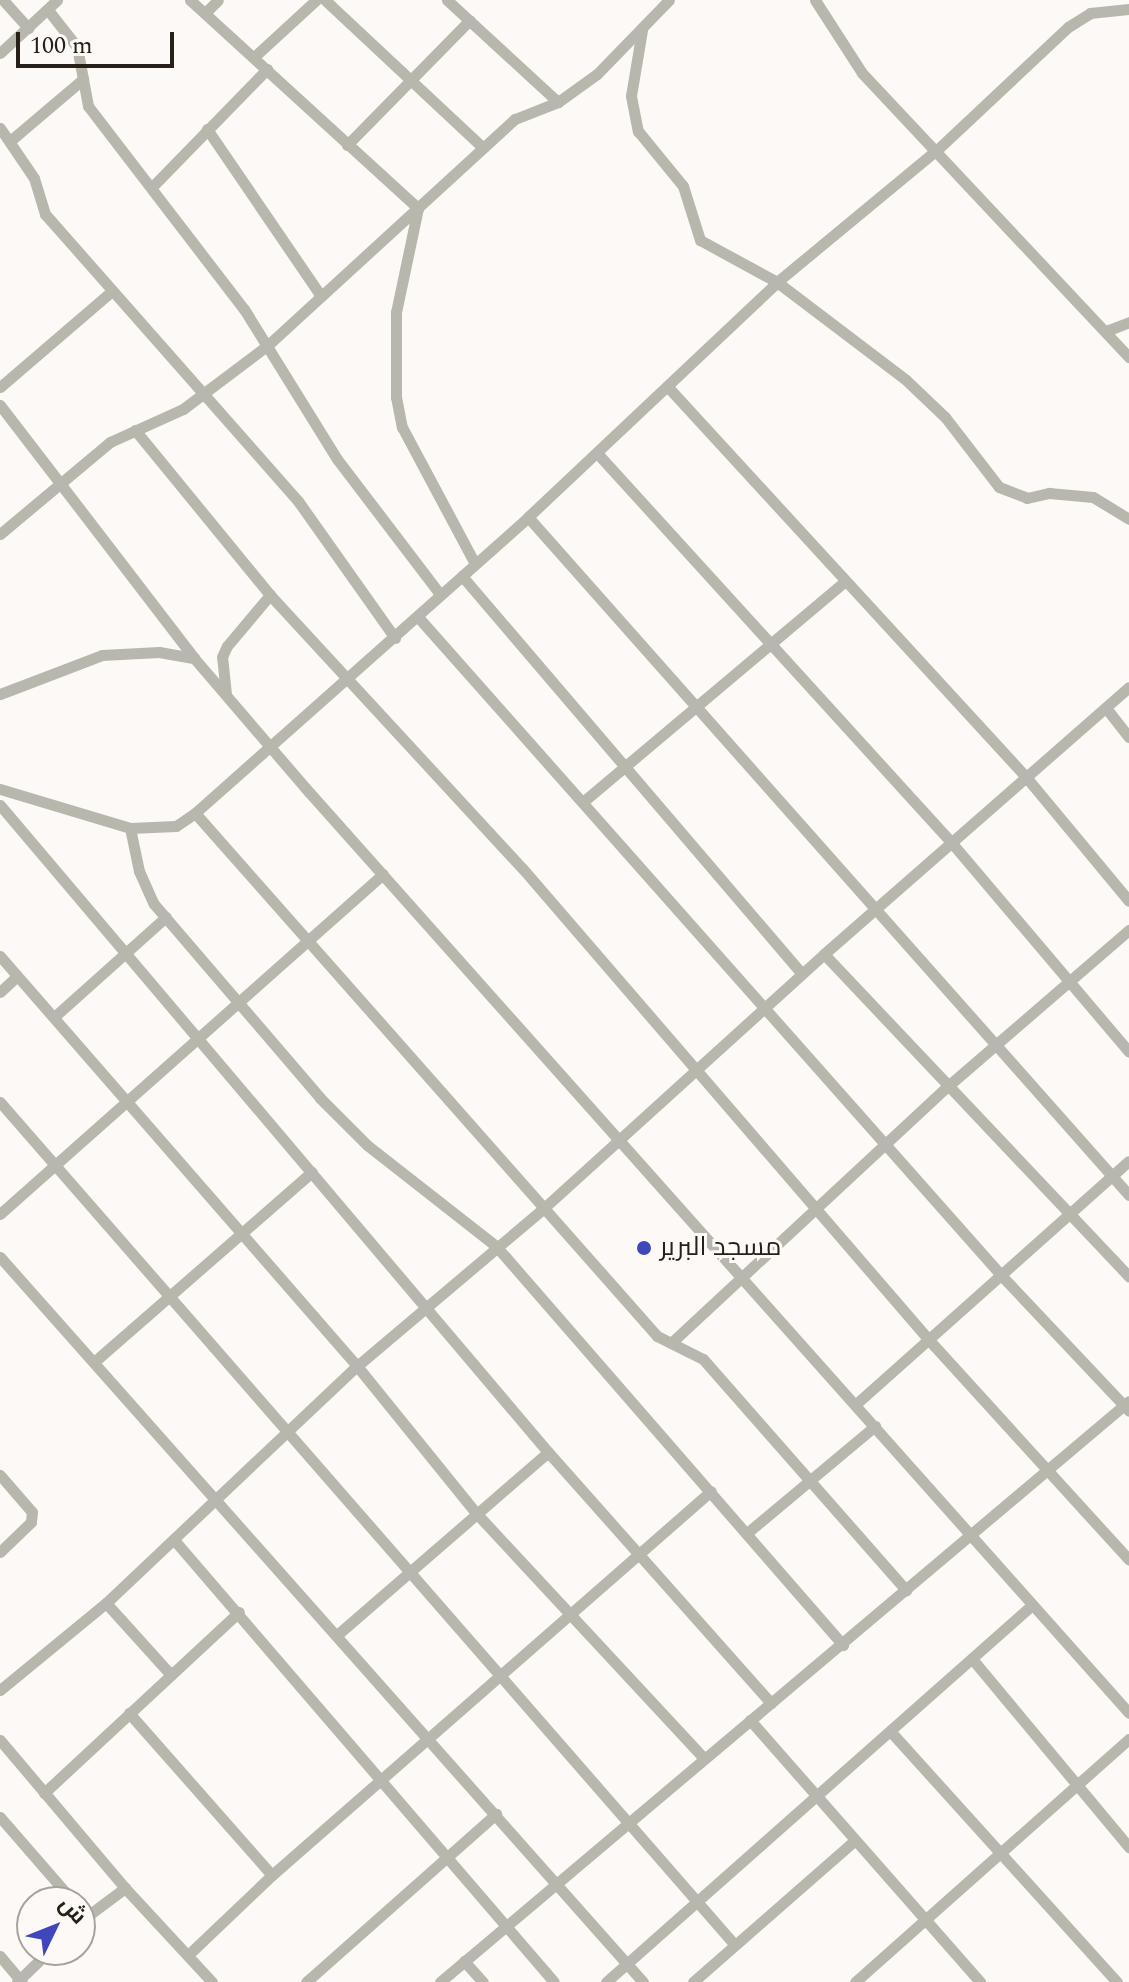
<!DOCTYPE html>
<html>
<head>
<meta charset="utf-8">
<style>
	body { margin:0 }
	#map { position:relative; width:1129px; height:1982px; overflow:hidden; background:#fdf9f6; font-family:Spectral,Cairo,serif }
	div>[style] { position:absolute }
	.street>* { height:11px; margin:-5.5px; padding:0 5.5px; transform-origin:5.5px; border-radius:5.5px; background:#b8b7ad }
	.dots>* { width:22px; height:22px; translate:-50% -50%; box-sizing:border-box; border:4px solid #fdf9f6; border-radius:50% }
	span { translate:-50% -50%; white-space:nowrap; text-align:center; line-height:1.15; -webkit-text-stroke:6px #fdf9f6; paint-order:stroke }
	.poi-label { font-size:26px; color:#262019 }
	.left { translate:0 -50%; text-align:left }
	.north { position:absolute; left:16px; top:1886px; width:80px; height:80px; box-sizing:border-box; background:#fdf9f6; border:2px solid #a7a29e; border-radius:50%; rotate:47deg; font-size:22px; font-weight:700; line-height:32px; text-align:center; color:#262019 }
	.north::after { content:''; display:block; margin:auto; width:28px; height:36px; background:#4047bc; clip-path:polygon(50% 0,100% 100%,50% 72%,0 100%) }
	.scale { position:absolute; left:16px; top:32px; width:158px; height:36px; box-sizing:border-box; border:4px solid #262019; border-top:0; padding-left:10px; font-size:24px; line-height:28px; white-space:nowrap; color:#262019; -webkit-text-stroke:6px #fdf9f6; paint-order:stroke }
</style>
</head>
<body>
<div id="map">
	<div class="street">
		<div style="left:3px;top:0;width:38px;rotate:48deg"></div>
		<div style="left:190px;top:0;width:309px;rotate:42.4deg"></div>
		<div style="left:418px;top:208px;width:106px;rotate:101.9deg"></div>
		<div style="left:396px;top:312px;width:85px;rotate:90deg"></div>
		<div style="left:396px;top:397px;width:31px;rotate:79deg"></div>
		<div style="left:402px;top:427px;width:155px;rotate:61.9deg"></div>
		<div style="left:325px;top:0;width:216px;rotate:43.1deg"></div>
		<div style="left:447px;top:0;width:151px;rotate:42.6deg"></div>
		<div style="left:815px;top:0;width:87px;rotate:57.2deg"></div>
		<div style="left:862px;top:73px;width:390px;rotate:46.8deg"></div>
		<div style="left:48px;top:10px;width:47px;rotate:51.9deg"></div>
		<div style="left:77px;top:47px;width:60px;rotate:79.4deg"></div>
		<div style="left:88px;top:106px;width:256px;rotate:52.5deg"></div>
		<div style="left:244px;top:309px;width:176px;rotate:58.2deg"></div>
		<div style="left:337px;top:459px;width:170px;rotate:52.7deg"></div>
		<div style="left:205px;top:13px;width:18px;rotate:-45deg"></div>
		<div style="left:642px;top:30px;width:67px;rotate:99.5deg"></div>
		<div style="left:631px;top:96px;width:36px;rotate:79deg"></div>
		<div style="left:638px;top:131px;width:71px;rotate:50.7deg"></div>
		<div style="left:683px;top:186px;width:57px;rotate:72.5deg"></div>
		<div style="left:700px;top:240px;width:88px;rotate:28.6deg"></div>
		<div style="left:777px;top:282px;width:162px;rotate:37.2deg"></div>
		<div style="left:906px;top:380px;width:54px;rotate:43.5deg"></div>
		<div style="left:945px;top:417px;width:88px;rotate:52.4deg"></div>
		<div style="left:999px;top:487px;width:30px;rotate:21deg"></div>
		<div style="left:1027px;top:498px;width:23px;rotate:-13deg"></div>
		<div style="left:1049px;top:493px;width:44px;rotate:5.2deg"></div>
		<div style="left:1093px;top:497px;width:42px;rotate:31.4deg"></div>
		<div style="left:0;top:53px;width:78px;rotate:-42.9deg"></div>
		<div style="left:254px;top:57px;width:84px;rotate:-42.6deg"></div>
		<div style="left:0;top:128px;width:60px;rotate:55.8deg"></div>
		<div style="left:34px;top:178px;width:38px;rotate:73deg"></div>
		<div style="left:45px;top:214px;width:383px;rotate:48.6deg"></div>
		<div style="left:298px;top:501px;width:168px;rotate:54.7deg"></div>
		<div style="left:207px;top:129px;width:202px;rotate:55.7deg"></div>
		<div style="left:10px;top:141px;width:96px;rotate:-40.3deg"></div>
		<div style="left:347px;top:145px;width:175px;rotate:-45.5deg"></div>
		<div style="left:152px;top:187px;width:165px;rotate:-45.7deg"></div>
		<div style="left:1106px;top:331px;width:25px;rotate:-21deg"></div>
		<div style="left:667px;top:386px;width:531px;rotate:47.44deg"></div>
		<div style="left:1026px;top:777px;width:161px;rotate:50.3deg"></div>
		<div style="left:0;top:387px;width:148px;rotate:-40.6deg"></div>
		<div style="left:0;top:405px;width:319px;rotate:52.5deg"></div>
		<div style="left:194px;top:658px;width:177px;rotate:49.4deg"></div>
		<div style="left:309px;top:792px;width:1233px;rotate:48.32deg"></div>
		<div style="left:135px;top:430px;width:213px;rotate:50.7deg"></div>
		<div style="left:270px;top:595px;width:373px;rotate:47.3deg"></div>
		<div style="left:523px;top:869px;width:622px;rotate:49.24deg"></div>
		<div style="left:929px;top:1340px;width:297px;rotate:47.7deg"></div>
		<div style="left:597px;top:453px;width:526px;rotate:47.7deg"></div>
		<div style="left:951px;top:842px;width:275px;rotate:49.7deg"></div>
		<div style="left:528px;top:517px;width:906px;rotate:48.45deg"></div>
		<div style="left:0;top:534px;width:143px;rotate:-39.9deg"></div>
		<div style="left:110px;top:442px;width:80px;rotate:-24.3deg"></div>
		<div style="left:183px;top:409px;width:106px;rotate:-37deg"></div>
		<div style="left:268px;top:345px;width:335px;rotate:-42.5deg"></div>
		<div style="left:515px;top:119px;width:46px;rotate:-21.6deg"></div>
		<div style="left:558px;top:102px;width:48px;rotate:-35.7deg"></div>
		<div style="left:597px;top:74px;width:103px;rotate:-45.8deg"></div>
		<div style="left:462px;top:576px;width:523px;rotate:49.49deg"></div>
		<div style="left:418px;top:617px;width:878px;rotate:48.46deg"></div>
		<div style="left:1000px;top:1274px;width:188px;rotate:46.7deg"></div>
		<div style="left:0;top:694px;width:109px;rotate:-20.9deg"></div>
		<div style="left:102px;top:655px;width:57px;rotate:-3deg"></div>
		<div style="left:159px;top:652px;width:36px;rotate:10deg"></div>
		<div style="left:226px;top:694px;width:37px;rotate:-96deg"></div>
		<div style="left:222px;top:657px;width:12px;rotate:-66deg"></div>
		<div style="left:227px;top:646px;width:67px;rotate:-49.9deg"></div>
		<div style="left:1106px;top:708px;width:37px;rotate:52deg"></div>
		<div style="left:0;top:789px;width:136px;rotate:16.7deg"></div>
		<div style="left:130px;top:828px;width:46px;rotate:-2.5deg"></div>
		<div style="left:176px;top:826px;width:23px;rotate:-34deg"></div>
		<div style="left:195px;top:813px;width:446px;rotate:-41.6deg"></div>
		<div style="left:528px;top:517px;width:342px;rotate:-43.3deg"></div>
		<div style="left:777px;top:282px;width:209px;rotate:-39.6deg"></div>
		<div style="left:938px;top:149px;width:178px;rotate:-43.2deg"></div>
		<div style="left:1068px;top:27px;width:26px;rotate:-32deg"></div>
		<div style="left:1090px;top:13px;width:39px;rotate:-6deg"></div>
		<div style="left:584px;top:801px;width:341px;rotate:-40.1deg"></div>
		<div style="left:0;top:805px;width:848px;rotate:49.74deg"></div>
		<div style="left:548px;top:1452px;width:336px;rotate:48.4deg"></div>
		<div style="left:195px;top:813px;width:698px;rotate:48.54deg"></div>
		<div style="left:657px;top:1336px;width:51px;rotate:26.6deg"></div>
		<div style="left:703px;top:1359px;width:308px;rotate:48.7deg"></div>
		<div style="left:130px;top:828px;width:44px;rotate:78.2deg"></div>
		<div style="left:139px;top:871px;width:36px;rotate:66deg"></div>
		<div style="left:154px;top:904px;width:255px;rotate:49.4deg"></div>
		<div style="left:320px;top:1098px;width:66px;rotate:45deg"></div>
		<div style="left:367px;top:1145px;width:164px;rotate:38.1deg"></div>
		<div style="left:496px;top:1246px;width:529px;rotate:48.99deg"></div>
		<div style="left:824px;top:954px;width:444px;rotate:46.6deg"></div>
		<div style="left:0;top:956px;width:544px;rotate:48.95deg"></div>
		<div style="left:357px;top:1366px;width:191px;rotate:51deg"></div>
		<div style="left:477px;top:1514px;width:330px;rotate:47.1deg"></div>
		<div style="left:0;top:992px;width:23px;rotate:-43deg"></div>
		<div style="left:54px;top:1017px;width:150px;rotate:-41.8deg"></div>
		<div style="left:0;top:1102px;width:1118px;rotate:48.92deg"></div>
		<div style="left:0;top:1214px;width:512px;rotate:-41.6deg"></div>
		<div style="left:0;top:1257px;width:969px;rotate:48.43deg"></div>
		<div style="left:671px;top:1343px;width:378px;rotate:-42.9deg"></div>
		<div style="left:948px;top:1086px;width:239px;rotate:-40.8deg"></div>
		<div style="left:94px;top:1362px;width:289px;rotate:-41.1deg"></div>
		<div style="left:856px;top:1404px;width:365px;rotate:-41.7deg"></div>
		<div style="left:0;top:1475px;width:49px;rotate:49.1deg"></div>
		<div style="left:32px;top:1512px;width:10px;rotate:96deg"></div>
		<div style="left:31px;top:1522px;width:43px;rotate:135.9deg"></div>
		<div style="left:747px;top:1533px;width:167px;rotate:-39.9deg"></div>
		<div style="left:175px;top:1541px;width:581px;rotate:49.32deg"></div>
		<div style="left:106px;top:1603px;width:97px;rotate:47.9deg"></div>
		<div style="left:337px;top:1635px;width:279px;rotate:-40.9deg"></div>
		<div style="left:973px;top:1660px;width:244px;rotate:50.2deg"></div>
		<div style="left:0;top:1690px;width:137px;rotate:-39.4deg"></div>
		<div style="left:106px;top:1603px;width:345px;rotate:-43.4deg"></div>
		<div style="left:357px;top:1366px;width:246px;rotate:-40.2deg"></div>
		<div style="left:545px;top:1207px;width:377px;rotate:-42.2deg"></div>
		<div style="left:824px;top:954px;width:405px;rotate:-41.2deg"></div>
		<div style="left:129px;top:1713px;width:216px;rotate:48.6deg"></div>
		<div style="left:750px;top:1720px;width:349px;rotate:48.7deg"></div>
		<div style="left:891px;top:1732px;width:337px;rotate:47.9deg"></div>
		<div style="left:0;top:1740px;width:194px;rotate:49.8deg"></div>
		<div style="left:125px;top:1888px;width:128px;rotate:47.2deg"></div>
		<div style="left:44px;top:1793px;width:266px;rotate:-42.9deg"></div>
		<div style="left:0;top:1817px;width:113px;rotate:49deg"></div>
		<div style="left:86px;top:1917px;width:49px;rotate:-36.6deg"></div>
		<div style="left:188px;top:1955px;width:116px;rotate:-43.6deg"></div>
		<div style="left:272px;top:1875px;width:583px;rotate:-41.18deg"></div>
		<div style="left:0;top:1956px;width:34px;rotate:50deg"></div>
		<div style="left:464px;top:1961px;width:28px;rotate:48deg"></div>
		<div style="left:17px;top:1982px;width:46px;rotate:-44.1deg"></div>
		<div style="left:306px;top:1982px;width:254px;rotate:-41.5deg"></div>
		<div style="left:440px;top:1982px;width:901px;rotate:-40.14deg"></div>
		<div style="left:606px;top:1982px;width:569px;rotate:-41.51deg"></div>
		<div style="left:693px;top:1982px;width:215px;rotate:-41.2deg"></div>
		<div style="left:855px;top:1982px;width:366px;rotate:-41.6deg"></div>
	</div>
	<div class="dots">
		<div style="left:644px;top:1248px;background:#4047bc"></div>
	</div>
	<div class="poi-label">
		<span class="left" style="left:660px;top:1248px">مسجد البرير</span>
	</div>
	<div class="north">ش</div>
	<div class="scale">100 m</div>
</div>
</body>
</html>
